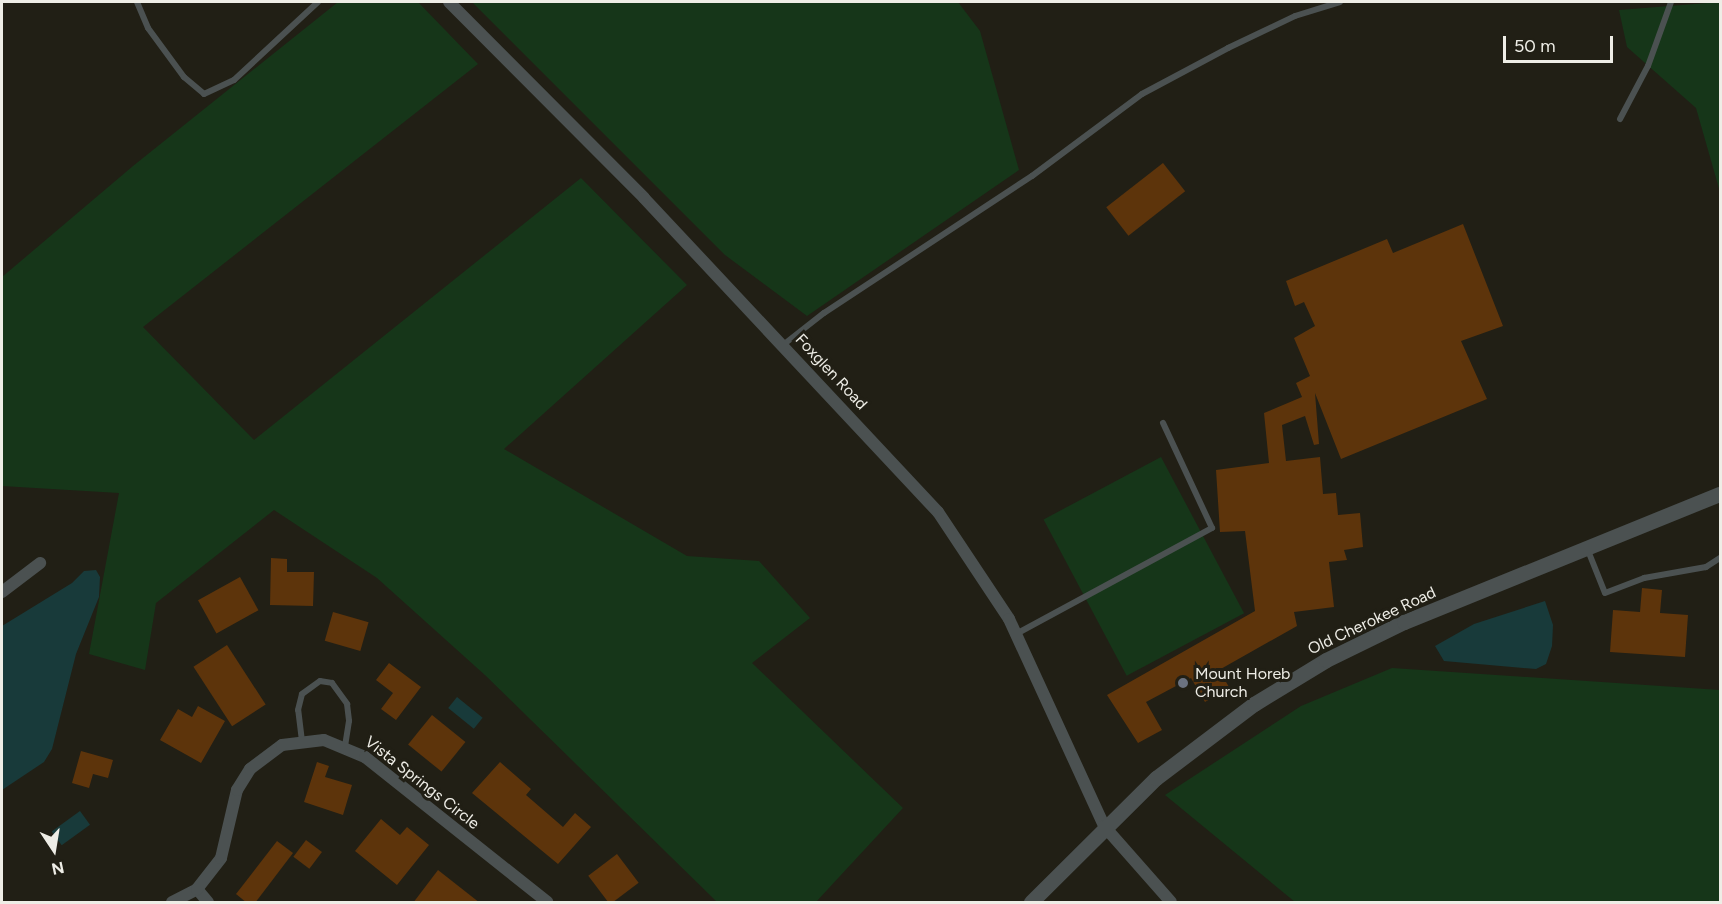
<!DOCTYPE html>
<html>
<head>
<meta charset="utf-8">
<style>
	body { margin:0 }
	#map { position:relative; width:1722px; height:904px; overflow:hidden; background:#211f15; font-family:Figtree,sans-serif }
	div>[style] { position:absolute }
	.green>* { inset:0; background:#163619; transform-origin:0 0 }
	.water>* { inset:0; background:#183a3a; transform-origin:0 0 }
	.building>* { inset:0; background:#5d340b; transform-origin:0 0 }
	.service>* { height:6px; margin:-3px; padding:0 3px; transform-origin:3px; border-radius:3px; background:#4b5151 }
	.minor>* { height:12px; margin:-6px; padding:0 6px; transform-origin:6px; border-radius:6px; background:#4b5151 }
	.tertiary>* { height:15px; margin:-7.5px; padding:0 7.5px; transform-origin:7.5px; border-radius:7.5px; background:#4b5151 }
	.dots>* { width:16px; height:16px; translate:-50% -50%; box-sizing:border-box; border:3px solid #211f15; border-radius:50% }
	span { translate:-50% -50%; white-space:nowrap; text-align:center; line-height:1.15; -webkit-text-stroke:6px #211f15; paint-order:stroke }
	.street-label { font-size:16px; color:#eeede6 }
	.poi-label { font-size:16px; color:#eeede6 }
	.left { translate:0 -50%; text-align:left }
	.frame { position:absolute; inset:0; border:3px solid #eeede6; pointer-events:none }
	.north { position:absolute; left:24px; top:820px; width:60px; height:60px; -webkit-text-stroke:4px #211f15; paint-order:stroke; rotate:168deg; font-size:16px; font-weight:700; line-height:24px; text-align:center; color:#eeede6 }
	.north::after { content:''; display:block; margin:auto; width:21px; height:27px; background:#eeede6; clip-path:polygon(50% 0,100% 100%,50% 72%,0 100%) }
	.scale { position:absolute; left:1503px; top:36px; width:110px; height:27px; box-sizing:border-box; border:3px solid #eeede6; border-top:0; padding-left:8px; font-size:18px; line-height:21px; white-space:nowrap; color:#eeede6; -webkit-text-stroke:4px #211f15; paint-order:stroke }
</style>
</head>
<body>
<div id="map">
	<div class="green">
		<div style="clip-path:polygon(338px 2px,418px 2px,478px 64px,143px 327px,254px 440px,581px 178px,687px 285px,504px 449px,687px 556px,759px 561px,810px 618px,752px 663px,903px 808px,816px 902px,717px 902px,486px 676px,377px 578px,274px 510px,156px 603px,145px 670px,89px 654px,119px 493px,2px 486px,2px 277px,133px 166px)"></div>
		<div style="clip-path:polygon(472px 2px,958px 2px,980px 31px,1019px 170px,807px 316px,725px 255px)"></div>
		<div style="clip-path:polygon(1720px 2px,1720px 192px,1696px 108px,1627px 47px,1619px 10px)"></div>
		<div style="left:1161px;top:457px;width:177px;height:133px;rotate:62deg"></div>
		<div style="clip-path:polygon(1392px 668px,1720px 690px,1720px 902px,1295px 902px,1165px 795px,1301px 706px)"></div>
	</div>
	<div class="water">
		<div style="clip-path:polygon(96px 570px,100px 577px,99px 597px,76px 654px,52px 749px,44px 762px,2px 790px,2px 626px,72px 583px,84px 571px)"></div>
		<div style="clip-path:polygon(1545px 601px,1553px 625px,1552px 646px,1546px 664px,1536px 669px,1444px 661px,1435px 646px,1474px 624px)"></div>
		<div style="left:457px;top:697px;width:33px;height:14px;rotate:39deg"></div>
		<div style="left:80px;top:811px;width:17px;height:35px;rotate:54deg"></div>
	</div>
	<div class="building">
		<div style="left:1163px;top:163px;width:36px;height:72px;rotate:52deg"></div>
		<div style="clip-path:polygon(1463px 224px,1503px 326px,1461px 341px,1487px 399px,1341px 459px,1315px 393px,1319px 444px,1314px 445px,1305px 416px,1282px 425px,1286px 461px,1320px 457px,1323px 494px,1336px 493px,1338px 515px,1360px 513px,1363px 547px,1344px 550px,1347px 560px,1329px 562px,1334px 607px,1294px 612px,1297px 626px,1219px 670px,1229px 687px,1205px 702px,1191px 678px,1146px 702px,1162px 730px,1138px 743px,1107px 695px,1255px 611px,1245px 531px,1220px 532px,1216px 470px,1269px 463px,1264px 413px,1302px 397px,1296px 383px,1310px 376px,1294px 338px,1315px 326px,1304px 302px,1295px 306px,1286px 281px,1387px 239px,1393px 253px)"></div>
		<div style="clip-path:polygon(271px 558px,287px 559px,287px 572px,314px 572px,313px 606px,270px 605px)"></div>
		<div style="left:240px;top:577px;width:38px;height:48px;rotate:61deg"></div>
		<div style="clip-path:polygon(1642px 588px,1662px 590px,1660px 613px,1688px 615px,1685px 657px,1610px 652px,1613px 610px,1640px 612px)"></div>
		<div style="left:333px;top:612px;width:37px;height:30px;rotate:16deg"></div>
		<div style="left:227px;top:645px;width:71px;height:40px;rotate:57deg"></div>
		<div style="clip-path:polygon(389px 663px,421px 687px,396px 720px,381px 709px,393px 693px,376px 680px)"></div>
		<div style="clip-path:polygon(198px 706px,225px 721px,201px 763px,160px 740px,178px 709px,192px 717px)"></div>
		<div style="left:432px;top:715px;width:43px;height:38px;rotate:39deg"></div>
		<div style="clip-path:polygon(81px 751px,113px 760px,108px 778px,93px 774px,89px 788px,72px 783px)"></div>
		<div style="clip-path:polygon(317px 762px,329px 766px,325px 777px,352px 785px,343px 815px,304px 802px)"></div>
		<div style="clip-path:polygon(500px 762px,531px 789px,526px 795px,563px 827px,575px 813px,591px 827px,558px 864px,472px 793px)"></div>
		<div style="clip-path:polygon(381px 819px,400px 835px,407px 827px,429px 845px,397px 885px,355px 851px)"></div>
		<div style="left:306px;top:840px;width:20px;height:21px;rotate:37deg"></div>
		<div style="clip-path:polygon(277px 841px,293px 853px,255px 903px,247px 903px,236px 894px)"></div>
		<div style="left:617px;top:854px;width:36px;height:36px;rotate:53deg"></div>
		<div style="clip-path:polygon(438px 870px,480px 903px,413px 903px)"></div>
	</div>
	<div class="service">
		<div style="left:137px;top:2px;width:28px;rotate:67deg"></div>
		<div style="left:148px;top:28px;width:61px;rotate:53.7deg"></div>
		<div style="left:184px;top:77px;width:26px;rotate:40deg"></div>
		<div style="left:204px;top:94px;width:33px;rotate:-25deg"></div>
		<div style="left:234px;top:80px;width:115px;rotate:-42.9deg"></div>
		<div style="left:1620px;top:119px;width:60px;rotate:-62.2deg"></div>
		<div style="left:1648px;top:66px;width:68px;rotate:-70.2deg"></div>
		<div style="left:783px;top:345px;width:52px;rotate:-38deg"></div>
		<div style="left:824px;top:313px;width:249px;rotate:-33.4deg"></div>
		<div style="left:1032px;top:176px;width:137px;rotate:-36.7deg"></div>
		<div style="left:1142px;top:94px;width:98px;rotate:-28.1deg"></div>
		<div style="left:1228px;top:48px;width:74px;rotate:-25.5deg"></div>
		<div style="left:1295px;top:16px;width:47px;rotate:-17.3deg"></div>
		<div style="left:1587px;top:548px;width:48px;rotate:68.2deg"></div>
		<div style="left:1605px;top:593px;width:42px;rotate:-21deg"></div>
		<div style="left:1644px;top:578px;width:63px;rotate:-10.1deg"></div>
		<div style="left:1706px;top:567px;width:17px;rotate:-33deg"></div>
		<div style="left:1016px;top:634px;width:223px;rotate:-28.4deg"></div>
		<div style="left:1212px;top:528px;width:116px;rotate:-115deg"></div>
		<div style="left:302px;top:741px;width:31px;rotate:-97deg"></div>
		<div style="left:298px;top:710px;width:16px;rotate:-76deg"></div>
		<div style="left:302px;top:694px;width:22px;rotate:-36deg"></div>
		<div style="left:320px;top:681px;width:12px;rotate:9deg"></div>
		<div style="left:332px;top:683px;width:26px;rotate:54deg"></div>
		<div style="left:347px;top:704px;width:17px;rotate:83deg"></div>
		<div style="left:349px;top:721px;width:25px;rotate:99deg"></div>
	</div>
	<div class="minor">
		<div style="left:449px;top:2px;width:276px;rotate:45.1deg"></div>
		<div style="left:644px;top:198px;width:430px;rotate:46.9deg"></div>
		<div style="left:938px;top:512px;width:128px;rotate:56.4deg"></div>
		<div style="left:1009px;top:619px;width:228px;rotate:65.3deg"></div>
		<div style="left:1104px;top:826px;width:101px;rotate:48.6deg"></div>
		<div style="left:2px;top:592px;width:48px;rotate:-37.3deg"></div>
		<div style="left:197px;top:889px;width:17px;rotate:50deg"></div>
		<div style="left:172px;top:902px;width:28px;rotate:-27deg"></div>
		<div style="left:197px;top:889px;width:39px;rotate:-52deg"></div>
		<div style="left:221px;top:858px;width:70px;rotate:-76.8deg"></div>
		<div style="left:237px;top:790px;width:25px;rotate:-58deg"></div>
		<div style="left:250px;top:769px;width:40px;rotate:-37deg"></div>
		<div style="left:282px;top:745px;width:42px;rotate:-6.8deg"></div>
		<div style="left:324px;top:740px;width:44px;rotate:22.5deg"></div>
		<div style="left:365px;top:757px;width:233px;rotate:38.5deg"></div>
	</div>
	<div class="tertiary">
		<div style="left:1031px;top:902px;width:176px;rotate:-44.8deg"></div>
		<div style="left:1156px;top:778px;width:123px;rotate:-37.1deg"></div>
		<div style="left:1254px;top:704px;width:84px;rotate:-31.4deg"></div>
		<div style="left:1326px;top:660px;width:87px;rotate:-26deg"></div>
		<div style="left:1404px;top:622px;width:341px;rotate:-22.1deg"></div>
	</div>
	<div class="dots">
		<div style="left:1183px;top:683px;background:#6b7280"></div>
	</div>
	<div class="street-label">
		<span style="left:831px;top:372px;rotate:47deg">Foxglen Road</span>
		<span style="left:1372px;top:621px;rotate:-25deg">Old Cherokee Road</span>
		<span style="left:422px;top:783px;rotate:38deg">Vista Springs Circle</span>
	</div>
	<div class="poi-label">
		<span class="left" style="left:1195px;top:683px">Mount Horeb<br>Church</span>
	</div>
	<div class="frame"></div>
	<div class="north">N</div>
	<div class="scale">50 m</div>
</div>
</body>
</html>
